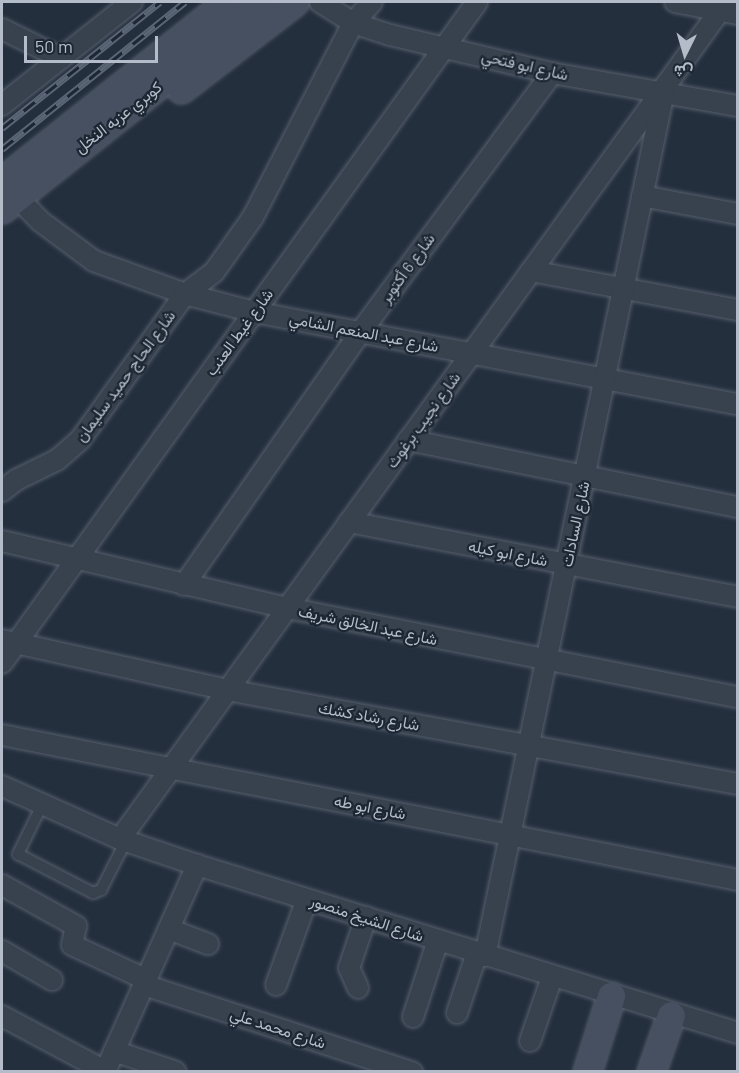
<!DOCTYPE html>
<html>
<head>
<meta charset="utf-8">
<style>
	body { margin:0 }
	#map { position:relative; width:739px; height:1073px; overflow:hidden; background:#242f3e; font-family:Barlow,Vazirmatn,sans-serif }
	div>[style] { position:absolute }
	.roads { filter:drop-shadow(0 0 2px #565f6c) drop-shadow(0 0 2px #565f6c) }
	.lane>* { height:10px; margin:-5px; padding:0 5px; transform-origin:5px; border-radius:5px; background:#38414e }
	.street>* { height:20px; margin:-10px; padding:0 10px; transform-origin:10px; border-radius:10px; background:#38414e }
	.secondary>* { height:27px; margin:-13.5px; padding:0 13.5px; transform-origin:13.5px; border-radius:13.5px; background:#465061 }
	.rail>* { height:7px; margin-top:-3.5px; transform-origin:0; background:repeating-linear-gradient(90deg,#1d2633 0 14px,#5a6575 0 28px); box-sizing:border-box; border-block:2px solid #5a6575 }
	span { translate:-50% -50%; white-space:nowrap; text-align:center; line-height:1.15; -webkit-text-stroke:4.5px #1d2633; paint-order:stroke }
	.street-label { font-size:16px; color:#b4bcc9 }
	.frame { position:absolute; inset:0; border:3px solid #b4bcc9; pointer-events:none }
	.north { position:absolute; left:655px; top:24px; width:60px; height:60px; -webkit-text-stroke:4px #1d2633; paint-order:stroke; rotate:185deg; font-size:16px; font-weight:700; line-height:24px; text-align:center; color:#b4bcc9 }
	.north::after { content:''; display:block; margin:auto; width:21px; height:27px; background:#b4bcc9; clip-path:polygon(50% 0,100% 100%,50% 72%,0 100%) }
	.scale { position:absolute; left:24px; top:36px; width:134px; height:27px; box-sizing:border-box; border:3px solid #b4bcc9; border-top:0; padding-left:8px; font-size:18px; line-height:21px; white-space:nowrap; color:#b4bcc9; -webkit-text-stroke:4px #1d2633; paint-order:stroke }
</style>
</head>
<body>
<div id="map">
	<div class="roads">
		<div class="lane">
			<div style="left:42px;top:805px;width:55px;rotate:116.1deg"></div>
			<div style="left:18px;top:854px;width:85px;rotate:27.5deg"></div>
			<div style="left:93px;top:893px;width:9px;rotate:-21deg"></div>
			<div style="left:101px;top:890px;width:55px;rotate:-63deg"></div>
		</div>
		<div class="street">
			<div style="left:320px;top:2px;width:39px;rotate:32deg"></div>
			<div style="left:353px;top:23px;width:39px;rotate:18deg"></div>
			<div style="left:390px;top:35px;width:166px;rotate:13.2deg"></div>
			<div style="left:552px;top:73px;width:189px;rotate:10.1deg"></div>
			<div style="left:675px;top:2px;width:64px;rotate:10.8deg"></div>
			<div style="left:2px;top:29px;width:66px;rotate:26.2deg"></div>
			<div style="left:2px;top:105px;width:166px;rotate:-38.4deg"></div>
			<div style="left:642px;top:196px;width:98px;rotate:10.6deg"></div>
			<div style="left:17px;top:197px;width:33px;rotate:46deg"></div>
			<div style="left:40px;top:221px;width:67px;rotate:36.5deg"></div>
			<div style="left:94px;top:261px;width:97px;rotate:19.9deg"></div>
			<div style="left:185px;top:294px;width:71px;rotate:14.6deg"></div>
			<div style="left:254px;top:312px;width:493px;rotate:10.8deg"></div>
			<div style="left:531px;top:271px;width:211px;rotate:10.7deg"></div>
			<div style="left:408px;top:440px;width:337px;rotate:11.5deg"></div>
			<div style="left:2px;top:491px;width:18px;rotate:-38deg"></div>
			<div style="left:16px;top:480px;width:46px;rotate:-26deg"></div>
			<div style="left:57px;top:460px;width:30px;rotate:-41deg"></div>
			<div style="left:80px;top:440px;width:180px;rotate:-54.3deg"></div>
			<div style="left:185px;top:294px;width:36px;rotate:-37deg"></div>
			<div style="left:214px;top:272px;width:67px;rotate:-54.7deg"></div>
			<div style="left:253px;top:217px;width:218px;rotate:-62.7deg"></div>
			<div style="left:353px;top:23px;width:28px;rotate:-48deg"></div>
			<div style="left:349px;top:522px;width:396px;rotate:10.9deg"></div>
			<div style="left:2px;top:541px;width:293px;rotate:13.2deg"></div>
			<div style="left:287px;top:608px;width:460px;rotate:11.2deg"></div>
			<div style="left:184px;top:585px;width:311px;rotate:-55.1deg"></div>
			<div style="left:362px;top:330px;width:320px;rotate:-53.5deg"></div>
			<div style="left:2px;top:640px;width:230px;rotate:12.5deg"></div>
			<div style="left:227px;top:690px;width:520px;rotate:10.42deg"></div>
			<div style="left:2px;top:663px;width:814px;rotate:-54.3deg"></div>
			<div style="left:2px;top:735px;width:750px;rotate:11.15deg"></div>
			<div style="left:2px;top:786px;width:129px;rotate:24.2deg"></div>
			<div style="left:120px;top:839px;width:81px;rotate:18.7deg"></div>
			<div style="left:197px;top:865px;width:566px;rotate:17.25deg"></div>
			<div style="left:120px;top:839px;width:1033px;rotate:-54.09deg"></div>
			<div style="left:2px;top:885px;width:85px;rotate:29deg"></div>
			<div style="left:76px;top:926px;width:19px;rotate:102deg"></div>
			<div style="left:72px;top:945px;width:83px;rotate:25deg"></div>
			<div style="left:169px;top:929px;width:42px;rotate:21deg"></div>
			<div style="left:2px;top:951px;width:58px;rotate:30.1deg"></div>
			<div style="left:485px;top:956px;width:882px;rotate:-78.3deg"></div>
			<div style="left:144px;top:985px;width:282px;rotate:18deg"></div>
			<div style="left:276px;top:985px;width:91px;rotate:-70.2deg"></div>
			<div style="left:358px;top:988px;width:22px;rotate:-114deg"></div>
			<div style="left:349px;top:968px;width:54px;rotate:-71.6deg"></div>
			<div style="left:457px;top:1013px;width:63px;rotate:-71.6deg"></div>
			<div style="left:2px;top:1016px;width:117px;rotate:28.1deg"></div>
			<div style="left:413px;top:1017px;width:81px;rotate:-72deg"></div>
			<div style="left:530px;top:1041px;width:68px;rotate:-71deg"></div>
			<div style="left:114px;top:1051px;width:65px;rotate:18.7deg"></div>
			<div style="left:105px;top:1072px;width:227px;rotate:-66deg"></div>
		</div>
		<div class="secondary">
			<div style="left:181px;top:89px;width:143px;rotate:-37.6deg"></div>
			<div style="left:2px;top:181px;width:288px;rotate:-38.5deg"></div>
			<div style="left:2px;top:209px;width:332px;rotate:-38.5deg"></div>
			<div style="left:587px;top:1072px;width:80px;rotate:-72.5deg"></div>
			<div style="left:651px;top:1072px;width:60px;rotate:-70.7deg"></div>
		</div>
	</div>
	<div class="rail">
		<div style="left:2px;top:128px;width:202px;rotate:-38.6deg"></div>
		<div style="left:2px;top:149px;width:235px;rotate:-38.8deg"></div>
	</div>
	<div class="street-label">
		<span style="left:525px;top:65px;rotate:13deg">شارع ابو فتحي</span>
		<span style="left:118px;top:117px;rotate:-38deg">كوبري عزبه النخل</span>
		<span style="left:407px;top:268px;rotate:-54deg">شارع 6 أكتوبر</span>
		<span style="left:239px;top:332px;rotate:-54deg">شارع غيط العنب</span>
		<span style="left:364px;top:332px;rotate:11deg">شارع عبد المنعم الشامي</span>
		<span style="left:125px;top:376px;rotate:-54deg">شارع الحاج حميد سليمان</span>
		<span style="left:423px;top:420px;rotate:-54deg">شارع نجيب برغوث</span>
		<span style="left:575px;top:524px;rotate:-78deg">شارع السادات</span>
		<span style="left:508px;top:553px;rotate:11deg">شارع ابو كيله</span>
		<span style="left:368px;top:625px;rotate:12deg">شارع عبد الخالق شريف</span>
		<span style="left:369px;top:716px;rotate:10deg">شارع رشاد كشك</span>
		<span style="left:370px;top:807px;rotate:11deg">شارع ابو طه</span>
		<span style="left:367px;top:918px;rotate:18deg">شارع الشيخ منصور</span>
		<span style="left:278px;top:1028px;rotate:18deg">شارع محمد علي</span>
	</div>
	<div class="frame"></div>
	<div class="north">ش</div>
	<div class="scale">50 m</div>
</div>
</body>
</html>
